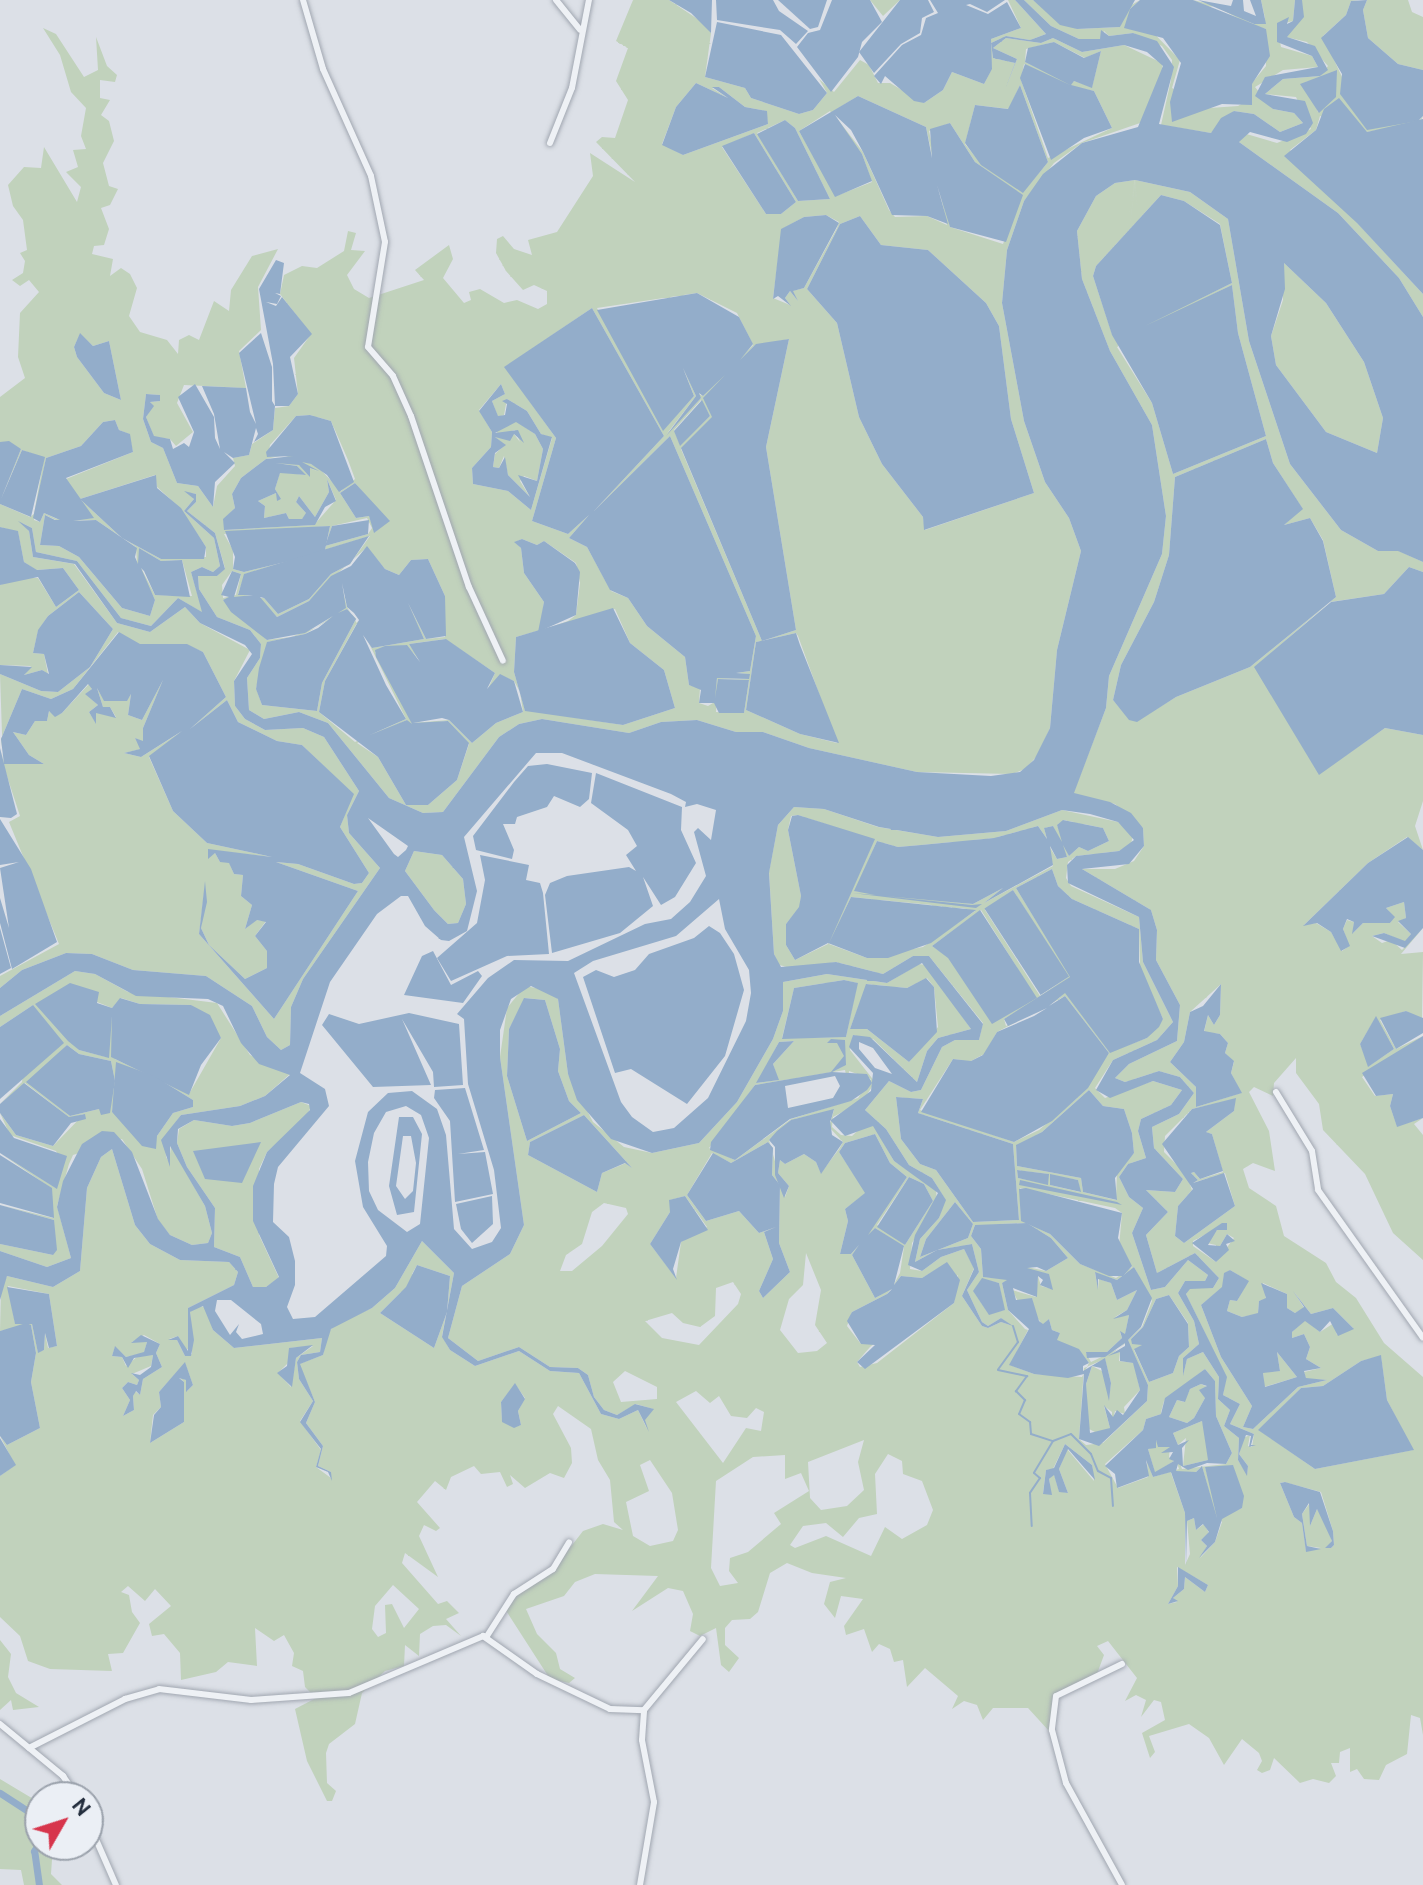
<!DOCTYPE html>
<html>
<head>
<meta charset="utf-8">
<style>
	body { margin:0 }
	#map { position:relative; width:1423px; height:1885px; overflow:hidden; background:#dce0e7; font-family:Cabin,sans-serif }
	div>[style] { position:absolute }
	.green>* { inset:0; background:#c1d2bc }
	.water>* { inset:0; background:#93adca; transform-origin:0 0 }
	.stream>* { height:2px; margin:-1px; padding:0 1px; transform-origin:1px; border-radius:1px; background:#93adca }
	.river>* { height:7px; margin:-3.5px; padding:0 3.5px; transform-origin:3.5px; border-radius:3.5px; background:#93adca }
	.roads { filter:drop-shadow(0 0 2px #a1a7b1) drop-shadow(0 0 2px #a1a7b1) }
	.minor>* { height:6px; margin:-3px; padding:0 3px; transform-origin:3px; border-radius:3px; background:#eef1f5 }
	span { translate:-50% -50%; white-space:nowrap; text-align:center; line-height:1.15; -webkit-text-stroke:6px #ebeff5; paint-order:stroke }
	.north { position:absolute; left:24px; top:1781px; width:80px; height:80px; box-sizing:border-box; background:#ebeff5; border:2px solid #9ba2ac; border-radius:50%; rotate:51deg; font-size:22px; font-weight:700; line-height:32px; text-align:center; color:#242e3e }
	.north::after { content:''; display:block; margin:auto; width:28px; height:36px; background:#d7354c; clip-path:polygon(50% 0,100% 100%,50% 72%,0 100%) }
</style>
</head>
<body>
<div id="map">
	<div class="green">
		<div style="clip-path:polygon(evenodd,633px 0,669px 0,705px 24px,711px 33px,705px 77px,745px 88px,751px 98px,799px 114px,813px 110px,827px 93px,819px 79px,834px 92px,860px 60px,869px 65px,878px 83px,890px 83px,924px 103px,943px 90px,952px 72px,984px 84px,992px 68px,988px 50px,991px 39px,1021px 28px,1008px 0,1015px 0,1046px 34px,1030px 40px,1006px 36px,991px 43px,993px 58px,1015px 63px,1006px 88px,1017px 59px,993px 48px,1006px 38px,1041px 43px,1053px 38px,1082px 52px,1124px 45px,1162px 63px,1163px 72px,1143px 122px,1082px 143px,1054px 163px,1024px 201px,1007px 250px,1002px 303px,1024px 421px,1045px 482px,1069px 518px,1081px 551px,1057px 650px,1050px 728px,1038px 755px,1025px 769px,1012px 774px,917px 772px,809px 748px,763px 732px,736px 732px,697px 720px,661px 722px,629px 733px,542px 719px,519px 724px,499px 737px,443px 812px,423px 813px,389px 798px,328px 723px,299px 712px,264px 719px,249px 710px,247px 678px,260px 658px,261px 644px,250px 630px,217px 617px,199px 589px,198px 575px,217px 576px,225px 568px,215px 533px,187px 511px,196px 502px,196px 494px,191px 493px,194px 499px,184px 511px,214px 538px,220px 566px,213px 572px,202px 567px,191px 572px,203px 613px,178px 598px,151px 626px,121px 618px,77px 561px,36px 552px,32px 528px,22px 523px,29px 531px,33px 557px,74px 564px,117px 623px,150px 632px,185px 607px,200px 623px,250px 650px,234px 681px,235px 706px,245px 719px,265px 730px,303px 728px,324px 737px,359px 791px,347px 815px,349px 833px,380px 868px,303px 979px,291px 1007px,290px 1045px,281px 1050px,267px 1037px,252px 1006px,206px 976px,133px 970px,92px 954px,66px 953px,22px 970px,0 988px,0 976px,59px 944px,9px 822px,20px 816px,3px 764px,0 674px,41px 691px,58px 692px,90px 667px,113px 629px,79px 592px,48px 616px,38px 631px,33px 653px,44px 654px,48px 674px,42px 670px,24px 675px,31px 666px,0 665px,0 585px,16px 578px,38px 578px,56px 607px,79px 590px,63px 568px,36px 570px,24px 562px,18px 532px,0 527px,0 504px,30px 517px,34px 514px,44px 458px,22px 450px,0 500px,21px 449px,0 442px,0 397px,25px 378px,18px 357px,20px 313px,39px 292px,29px 280px,20px 286px,12px 280px,23px 273px,25px 261px,20px 253px,27px 250px,23px 220px,13px 206px,8px 185px,24px 167px,41px 168px,44px 147px,77px 202px,81px 187px,66px 172px,78px 167px,73px 150px,86px 149px,81px 136px,86px 108px,71px 92px,60px 55px,43px 28px,56px 34px,84px 77px,98px 70px,96px 37px,107px 66px,117px 75px,115px 82px,100px 80px,100px 98px,110px 100px,101px 115px,109px 121px,114px 141px,103px 163px,109px 186px,118px 189px,110px 205px,101px 208px,109px 229px,104px 245px,94px 246px,92px 254px,113px 259px,110px 276px,121px 268px,130px 274px,137px 288px,129px 316px,140px 332px,167px 340px,178px 354px,179px 340px,189px 335px,199px 340px,214px 301px,229px 311px,231px 290px,252px 256px,278px 249px,258px 287px,261px 330px,239px 351px,246px 388px,184px 385px,177px 403px,193px 432px,176px 446px,170px 439px,154px 437px,146px 417px,153px 406px,150px 402px,160px 401px,160px 395px,146px 394px,143px 419px,151px 442px,163px 448px,177px 483px,198px 486px,213px 507px,217px 486px,235px 466px,233px 458px,249px 455px,252px 444px,273px 430px,275px 408px,289px 406px,298px 394px,294px 358px,311px 334px,280px 294px,284px 275px,302px 266px,317px 268px,344px 251px,348px 231px,356px 233px,351px 250px,365px 251px,347px 275px,354px 289px,369px 298px,424px 280px,415px 270px,449px 245px,453px 259px,443px 278px,464px 303px,471px 300px,469px 292px,480px 289px,504px 303px,517px 300px,538px 309px,547px 304px,547px 291px,534px 285px,523px 290px,506px 271px,496px 253px,497px 239px,503px 236px,514px 249px,532px 255px,528px 240px,557px 232px,593px 176px,590px 153px,635px 182px,596px 142px,602px 137px,615px 138px,628px 100px,616px 81px,628px 48px,616px 41px,633px 0,1054px 42px,1085px 58px,1101px 51px,1092px 87px,1074px 81px,1070px 84px,1025px 62px,1026px 49px,1054px 42px,633px 0,1024px 64px,1069px 86px,1094px 91px,1112px 128px,1048px 158px,1021px 80px,1024px 64px,633px 0,696px 83px,728px 98px,712px 88px,719px 87px,745px 107px,766px 111px,768px 124px,683px 155px,662px 144px,676px 107px,696px 83px,633px 0,1020px 85px,1048px 162px,1023px 192px,982px 165px,965px 144px,975px 105px,1009px 109px,1020px 85px,633px 0,858px 96px,926px 127px,947px 225px,927px 216px,895px 217px,889px 210px,863px 152px,832px 112px,858px 96px,633px 0,830px 111px,862px 154px,872px 182px,836px 196px,799px 131px,830px 111px,633px 0,785px 120px,795px 128px,830px 199px,798px 201px,757px 133px,785px 120px,633px 0,950px 123px,975px 162px,1022px 195px,1003px 244px,950px 227px,929px 131px,950px 123px,633px 0,754px 133px,796px 202px,781px 214px,766px 214px,722px 147px,754px 133px,633px 0,826px 215px,839px 222px,837px 228px,804px 288px,792px 291px,798px 301px,790px 291px,785px 298px,790px 305px,773px 298px,782px 229px,804px 217px,826px 215px,633px 0,860px 216px,881px 245px,928px 250px,986px 303px,999px 326px,1011px 419px,1034px 493px,925px 530px,923px 517px,882px 464px,859px 417px,837px 323px,807px 289px,840px 224px,860px 216px,633px 0,697px 293px,737px 313px,753px 345px,703px 396px,698px 394px,701px 398px,666px 435px,696px 396px,683px 367px,694px 396px,663px 430px,597px 308px,697px 293px,633px 0,592px 308px,664px 436px,592px 513px,670px 436px,756px 636px,750px 671px,736px 673px,749px 674px,749px 679px,717px 678px,713px 703px,708px 706px,699px 703px,700px 688px,689px 685px,685px 657px,647px 626px,628px 598px,611px 591px,587px 547px,569px 538px,589px 515px,568px 534px,532px 521px,556px 438px,505px 367px,592px 308px,633px 0,80px 334px,93px 346px,109px 341px,121px 400px,104px 393px,77px 357px,74px 347px,80px 334px,633px 0,789px 339px,766px 447px,796px 630px,762px 641px,681px 449px,713px 417px,704px 398px,754px 346px,789px 339px,633px 0,501px 384px,505px 394px,492px 401px,498px 417px,504px 415px,507px 399px,527px 411px,541px 434px,552px 438px,531px 510px,508px 491px,473px 484px,472px 468px,491px 447px,492px 432px,479px 410px,501px 384px,633px 0,701px 400px,710px 416px,680px 445px,674px 430px,701px 400px,633px 0,310px 415px,331px 421px,348px 460px,355px 479px,341px 491px,319px 468px,291px 454px,268px 457px,270px 445px,296px 416px,310px 415px,633px 0,115px 420px,119px 430px,129px 434px,133px 452px,66px 479px,93px 518px,57px 519px,44px 513px,40px 522px,34px 520px,46px 458px,81px 446px,103px 422px,115px 420px,633px 0,284px 455px,319px 472px,310px 468px,309px 474px,302px 466px,286px 461px,276px 463px,297px 466px,305px 475px,280px 472px,275px 489px,281px 500px,276px 493px,258px 501px,265px 506px,264px 518px,286px 513px,289px 519px,302px 519px,307px 514px,296px 502px,299px 496px,315px 517px,329px 492px,327px 479px,336px 500px,314px 525px,225px 530px,224px 519px,235px 508px,232px 494px,241px 478px,266px 459px,284px 455px,633px 0,155px 475px,157px 487px,180px 508px,206px 547px,206px 557px,161px 559px,122px 538px,80px 499px,155px 475px,633px 0,355px 483px,378px 510px,371px 515px,379px 512px,389px 520px,375px 532px,369px 516px,356px 518px,340px 493px,355px 483px,633px 0,45px 515px,58px 521px,96px 520px,136px 547px,137px 563px,155px 600px,150px 616px,122px 608px,79px 557px,59px 546px,40px 545px,45px 515px,633px 0,367px 518px,372px 528px,368px 534px,325px 546px,332px 526px,367px 518px,633px 0,330px 526px,325px 550px,319px 554px,244px 572px,233px 569px,233px 550px,224px 534px,330px 526px,633px 0,370px 536px,350px 564px,331px 574px,309px 599px,278px 614px,264px 598px,238px 594px,245px 574px,370px 536px,633px 0,522px 539px,537px 545px,544px 541px,576px 563px,580px 583px,576px 615px,568px 621px,540px 631px,544px 602px,524px 573px,521px 548px,515px 542px,522px 539px,633px 0,367px 547px,385px 569px,399px 575px,411px 560px,428px 559px,445px 596px,445px 637px,426px 639px,402px 592px,402px 577px,401px 591px,424px 639px,372px 648px,347px 607px,338px 573px,367px 547px,633px 0,139px 548px,161px 561px,182px 560px,192px 596px,155px 595px,139px 564px,139px 548px,633px 0,232px 571px,241px 574px,236px 595px,223px 598px,222px 585px,232px 571px,633px 0,338px 573px,345px 608px,315px 628px,291px 637px,267px 640px,223px 600px,258px 596px,277px 617px,309px 601px,338px 573px,633px 0,347px 609px,356px 619px,322px 683px,317px 711px,262px 705px,256px 688px,268px 642px,305px 634px,347px 609px,633px 0,615px 609px,630px 643px,664px 670px,675px 708px,623px 725px,525px 710px,514px 672px,516px 637px,615px 609px,633px 0,358px 621px,406px 719px,355px 742px,319px 712px,325px 681px,358px 621px,633px 0,118px 632px,140px 645px,187px 645px,203px 652px,226px 697px,190px 729px,227px 700px,238px 722px,277px 741px,302px 745px,353px 794px,340px 827px,369px 873px,362px 883px,354px 884px,298px 864px,276px 862px,358px 891px,274px 1019px,199px 934px,205px 886px,201px 928px,209px 945px,245px 979px,267px 968px,268px 952px,255px 936px,266px 921px,256px 920px,245px 929px,252px 905px,241px 896px,243px 875px,234px 874px,229px 862px,220px 862px,215px 853px,208px 856px,208px 850px,272px 857px,207px 843px,173px 811px,149px 757px,184px 730px,141px 757px,124px 753px,141px 749px,135px 738px,143px 742px,143px 728px,164px 678px,142px 720px,128px 715px,131px 694px,127px 700px,104px 700px,97px 688px,103px 707px,110px 707px,116px 717px,96px 712px,96px 723px,89px 712px,98px 705px,86px 694px,92px 689px,89px 684px,62px 713px,55px 716px,49px 711px,47px 721px,35px 721px,26px 735px,13px 732px,29px 755px,44px 764px,4px 764px,1px 739px,22px 689px,51px 699px,73px 689px,118px 632px,633px 0,796px 633px,798px 636px,837px 743px,800px 734px,746px 710px,756px 642px,796px 633px,633px 0,445px 639px,495px 673px,488px 689px,500px 675px,514px 681px,520px 692px,523px 712px,496px 723px,472px 743px,449px 720px,412px 723px,375px 652px,406px 645px,423px 664px,409px 644px,445px 639px,633px 0,718px 679px,749px 680px,744px 713px,716px 712px,718px 679px,633px 0,407px 720px,410px 725px,448px 721px,469px 744px,457px 780px,428px 805px,406px 805px,378px 757px,357px 743px,407px 720px)"></div>
		<div style="clip-path:polygon(870px 0,900px 0,883px 16px)"></div>
		<div style="clip-path:polygon(1024px 0,1033px 0,1077px 29px,1120px 27px,1128px 7px,1140px 0,1130px 9px,1180px 60px,1172px 88px,1210px 108px,1238px 106px,1252px 98px,1252px 83px,1266px 66px,1266px 29px,1249px 24px,1215px 6px,1207px 7px,1193px 0,1214px 5px,1254px 24px,1265px 18px,1261px 0,1295px 0,1293px 21px,1277px 25px,1281px 47px,1312px 56px,1318px 67px,1283px 70px,1255px 87px,1273px 109px,1294px 113px,1303px 123px,1280px 132px,1254px 114px,1234px 111px,1211px 133px,1161px 125px,1171px 80px,1172px 60px,1162px 46px,1133px 33px,1109px 36px,1104px 31px,1100px 39px,1079px 39px,1051px 26px)"></div>
		<div style="clip-path:polygon(evenodd,1302px 0,1359px 0,1351px 1px,1346px 15px,1323px 36px,1342px 77px,1420px 120px,1423px 116px,1420px 123px,1367px 132px,1320px 116px,1316px 130px,1290px 150px,1423px 294px,1423px 317px,1399px 278px,1338px 213px,1239px 142px,1243px 133px,1277px 143px,1311px 129px,1296px 97px,1265px 94px,1283px 79px,1320px 76px,1328px 66px,1307px 42px,1286px 37px,1302px 0,1331px 75px,1336px 96px,1318px 112px,1306px 82px,1331px 75px)"></div>
		<div style="clip-path:polygon(1367px 0,1408px 0,1412px 12px,1423px 17px,1423px 70px,1398px 64px,1368px 38px,1363px 10px)"></div>
		<div style="clip-path:polygon(evenodd,1135px 180px,1190px 192px,1228px 219px,1249px 341px,1290px 464px,1341px 530px,1378px 551px,1399px 551px,1423px 562px,1423px 572px,1409px 567px,1384px 594px,1330px 602px,1255px 667px,1319px 774px,1385px 728px,1423px 735px,1423px 801px,1415px 826px,1423px 850px,1407px 837px,1368px 863px,1304px 925px,1316px 923px,1331px 932px,1342px 951px,1349px 946px,1343px 929px,1347px 920px,1354px 922px,1353px 933px,1363px 923px,1390px 923px,1394px 917px,1386px 908px,1404px 902px,1406px 918px,1398px 922px,1411px 934px,1405px 942px,1384px 933px,1372px 936px,1382px 943px,1391px 940px,1402px 950px,1423px 928px,1401px 954px,1423px 952px,1422px 1020px,1406px 1011px,1380px 1020px,1396px 1049px,1423px 1036px,1362px 1077px,1375px 1096px,1393px 1094px,1390px 1106px,1397px 1126px,1423px 1118px,1414px 1124px,1423px 1135px,1423px 1260px,1393px 1233px,1365px 1174px,1323px 1130px,1319px 1104px,1296px 1073px,1296px 1058px,1274px 1083px,1273px 1096px,1254px 1087px,1249px 1092px,1269px 1131px,1275px 1171px,1253px 1163px,1243px 1169px,1249px 1188px,1276px 1206px,1284px 1236px,1326px 1263px,1336px 1282px,1356px 1298px,1384px 1343px,1423px 1377px,1423px 1735px,1420px 1718px,1411px 1715px,1407px 1754px,1386px 1765px,1379px 1780px,1364px 1779px,1357px 1769px,1350px 1772px,1350px 1748px,1340px 1752px,1339px 1763px,1331px 1763px,1336px 1776px,1329px 1783px,1313px 1779px,1300px 1783px,1274px 1758px,1270px 1770px,1262px 1773px,1257px 1770px,1262px 1761px,1259px 1753px,1242px 1739px,1224px 1765px,1209px 1738px,1189px 1724px,1149px 1736px,1155px 1752px,1150px 1758px,1142px 1733px,1165px 1720px,1161px 1702px,1154px 1700px,1141px 1717px,1146px 1700px,1136px 1695px,1125px 1701px,1137px 1678px,1108px 1641px,1097px 1646px,1104px 1655px,1097px 1674px,1056px 1693px,1049px 1731px,1028px 1708px,993px 1708px,983px 1720px,977px 1705px,964px 1701px,952px 1709px,958px 1696px,925px 1668px,907px 1687px,903px 1660px,894px 1662px,890px 1649px,879px 1644px,872px 1652px,864px 1629px,846px 1635px,844px 1626px,863px 1599px,841px 1596px,835px 1618px,824px 1604px,830px 1582px,846px 1578px,812px 1573px,787px 1563px,770px 1573px,758px 1612px,750px 1619px,732px 1620px,725px 1628px,725px 1645px,739px 1658px,729px 1672px,721px 1665px,716px 1628px,700px 1636px,690px 1631px,693px 1614px,683px 1591px,668px 1588px,632px 1611px,658px 1576px,595px 1574px,575px 1582px,564px 1596px,526px 1609px,537px 1634px,556px 1653px,560px 1669px,575px 1678px,569px 1683px,550px 1679px,505px 1609px,527px 1585px,552px 1571px,583px 1531px,603px 1524px,623px 1530px,614px 1522px,610px 1480px,598px 1460px,591px 1429px,558px 1406px,553px 1414px,571px 1448px,572px 1463px,564px 1478px,550px 1473px,525px 1488px,510px 1475px,513px 1484px,507px 1487px,500px 1472px,481px 1474px,474px 1466px,451px 1477px,446px 1490px,435px 1481px,417px 1502px,440px 1528px,436px 1531px,424px 1525px,419px 1536px,438px 1577px,405px 1553px,402px 1563px,438px 1604px,447px 1601px,459px 1613px,446px 1619px,461px 1636px,446px 1625px,433px 1626px,420px 1634px,419px 1656px,405px 1645px,404px 1666px,385px 1671px,362px 1693px,355px 1724px,329px 1744px,326px 1753px,327px 1783px,336px 1791px,332px 1801px,327px 1801px,307px 1761px,295px 1709px,316px 1698px,305px 1687px,303px 1671px,292px 1666px,294px 1653px,284px 1635px,274px 1641px,255px 1628px,257px 1666px,228px 1662px,216px 1672px,181px 1680px,180px 1653px,164px 1634px,152px 1636px,149px 1624px,171px 1606px,155px 1589px,145px 1601px,128px 1586px,121px 1592px,129px 1595px,132px 1612px,140px 1623px,123px 1653px,108px 1654px,112px 1671px,50px 1669px,28px 1661px,20px 1636px,0 1617px,0 1476px,15px 1465px,0 1436px,7px 1445px,40px 1428px,31px 1382px,36px 1353px,31px 1325px,0 1331px,1px 1289px,7px 1276px,53px 1287px,80px 1271px,87px 1188px,101px 1157px,112px 1149px,135px 1225px,150px 1244px,180px 1260px,229px 1262px,238px 1272px,234px 1285px,188px 1308px,191px 1347px,185px 1351px,178px 1336px,169px 1339px,177px 1340px,185px 1356px,192px 1354px,190px 1312px,197px 1306px,206px 1307px,213px 1330px,234px 1348px,322px 1338px,320px 1352px,301px 1355px,297px 1362px,299px 1379px,313px 1401px,300px 1421px,321px 1450px,316px 1467px,331px 1478px,331px 1472px,318px 1466px,323px 1446px,306px 1423px,315px 1402px,299px 1364px,323px 1355px,328px 1332px,337px 1324px,372px 1308px,395px 1288px,422px 1241px,454px 1273px,442px 1336px,450px 1350px,475px 1366px,519px 1351px,550px 1371px,579px 1373px,601px 1414px,619px 1419px,638px 1410px,647px 1429px,644px 1420px,653px 1409px,636px 1404px,617px 1415px,604px 1410px,594px 1397px,588px 1375px,578px 1368px,550px 1367px,519px 1347px,478px 1361px,448px 1338px,462px 1286px,510px 1254px,524px 1225px,500px 1057px,507px 1008px,525px 986px,547px 990px,558px 999px,568px 1074px,593px 1122px,624px 1147px,652px 1153px,699px 1143px,737px 1102px,773px 1039px,783px 1011px,783px 982px,827px 974px,887px 983px,919px 964px,926px 965px,971px 1029px,938px 1038px,927px 1051px,917px 1082px,873px 1039px,853px 1035px,850px 1050px,875px 1082px,863px 1101px,833px 1117px,832px 1127px,841px 1135px,852px 1136px,864px 1125px,874px 1126px,894px 1161px,936px 1189px,937px 1203px,912px 1243px,910px 1269px,922px 1271px,941px 1257px,964px 1249px,974px 1268px,962px 1296px,982px 1326px,988px 1328px,1001px 1322px,1010px 1325px,1001px 1318px,988px 1326px,982px 1322px,967px 1290px,979px 1272px,972px 1244px,937px 1250px,915px 1262px,920px 1239px,939px 1218px,945px 1199px,932px 1178px,909px 1165px,886px 1129px,865px 1110px,889px 1081px,911px 1092px,921px 1090px,942px 1047px,955px 1040px,979px 1040px,983px 1023px,929px 956px,913px 956px,883px 974px,836px 962px,796px 969px,779px 965px,774px 954px,769px 872px,778px 825px,794px 807px,824px 809px,878px 827px,938px 837px,1006px 831px,1062px 810px,1118px 822px,1133px 835px,1131px 844px,1119px 851px,1076px 856px,1068px 862px,1066px 878px,1071px 886px,1139px 917px,1143px 962px,1173px 1022px,1157px 1040px,1113px 1060px,1095px 1088px,1105px 1098px,1153px 1081px,1182px 1090px,1171px 1105px,1141px 1119px,1138px 1131px,1146px 1158px,1128px 1164px,1119px 1177px,1129px 1197px,1143px 1208px,1132px 1233px,1151px 1290px,1165px 1287px,1188px 1260px,1208px 1275px,1205px 1281px,1185px 1281px,1178px 1293px,1194px 1321px,1199px 1344px,1183px 1358px,1183px 1375px,1187px 1359px,1203px 1352px,1219px 1377px,1218px 1399px,1230px 1410px,1224px 1426px,1239px 1438px,1238px 1460px,1247px 1474px,1248px 1466px,1239px 1454px,1243px 1438px,1250px 1435px,1248px 1446px,1252px 1447px,1254px 1434px,1230px 1424px,1240px 1404px,1223px 1395px,1226px 1377px,1186px 1294px,1190px 1288px,1213px 1288px,1219px 1278px,1195px 1253px,1157px 1273px,1146px 1235px,1168px 1212px,1146px 1190px,1175px 1192px,1183px 1179px,1154px 1148px,1152px 1127px,1179px 1114px,1194px 1093px,1180px 1077px,1159px 1071px,1125px 1082px,1115px 1078px,1129px 1064px,1177px 1041px,1180px 1005px,1156px 960px,1157px 930px,1151px 910px,1082px 869px,1115px 869px,1134px 861px,1144px 846px,1143px 828px,1115px 804px,1073px 794px,1106px 708px,1109px 676px,1162px 554px,1166px 516px,1152px 425px,1110px 351px,1082px 279px,1077px 231px,1096px 196px,1115px 183px,1135px 180px,1161px 195px,1184px 201px,1220px 224px,1232px 283px,1132px 331px,1127px 326px,1128px 336px,1232px 285px,1238px 333px,1266px 436px,1173px 474px,1152px 403px,1117px 347px,1124px 339px,1117px 342px,1112px 334px,1093px 276px,1096px 266px,1161px 195px,1135px 180px,1266px 439px,1273px 463px,1302px 508px,1284px 525px,1310px 518px,1323px 540px,1336px 597px,1250px 667px,1176px 697px,1137px 721px,1129px 719px,1113px 700px,1121px 665px,1154px 602px,1169px 555px,1175px 477px,1266px 439px,1135px 180px,798px 815px,874px 840px,828px 944px,795px 960px,786px 945px,786px 924px,800px 907px,801px 896px,788px 830px,791px 816px,798px 815px,1135px 180px,1064px 820px,1103px 828px,1109px 841px,1088px 851px,1079px 847px,1069px 856px,1057px 825px,1064px 820px,1135px 180px,1038px 826px,1047px 839px,1044px 828px,1053px 826px,1067px 857px,1057px 859px,1049px 846px,1053px 866px,984px 903px,1003px 888px,973px 904px,855px 891px,877px 841px,898px 847px,921px 845px,994px 838px,1038px 826px,1135px 180px,1052px 869px,1058px 886px,1072px 899px,1139px 929px,1140px 969px,1163px 1019px,1147px 1038px,1110px 1052px,1060px 985px,1071px 977px,1016px 888px,1052px 869px,1135px 180px,1013px 890px,1068px 977px,1040px 996px,985px 910px,1013px 890px,1135px 180px,851px 897px,962px 908px,975px 911px,923px 947px,867px 958px,829px 944px,851px 897px,1135px 180px,981px 910px,1036px 998px,992px 1023px,948px 957px,932px 946px,981px 910px,1135px 180px,927px 978px,934px 987px,938px 1027px,909px 1062px,867px 1029px,850px 1029px,867px 984px,907px 988px,927px 978px,1135px 180px,844px 980px,857px 983px,846px 1037px,782px 1038px,794px 988px,844px 980px,1135px 180px,1221px 984px,1220px 1015px,1214px 1025px,1208px 1015px,1204px 1032px,1220px 1034px,1228px 1043px,1225px 1053px,1234px 1062px,1231px 1073px,1241px 1093px,1196px 1107px,1196px 1087px,1170px 1062px,1184px 1042px,1190px 1012px,1221px 984px,1135px 180px,1059px 986px,1064px 993px,1059px 998px,1006px 1026px,1004px 1019px,1059px 986px,1135px 180px,1065px 996px,1109px 1053px,1078px 1097px,984px 1055px,997px 1032px,1065px 996px,1135px 180px,525px 998px,545px 1000px,560px 1049px,558px 1071px,569px 1101px,581px 1113px,527px 1141px,507px 1076px,509px 1029px,525px 998px,1135px 180px,1376px 1017px,1394px 1049px,1369px 1066px,1360px 1044px,1376px 1017px,1135px 180px,794px 1041px,773px 1064px,778px 1080px,757px 1083px,779px 1042px,794px 1041px,1135px 180px,982px 1055px,1067px 1092px,1077px 1098px,1039px 1130px,1014px 1142px,920px 1110px,953px 1059px,971px 1061px,982px 1055px,1135px 180px,845px 1070px,848px 1084px,849px 1071px,871px 1079px,858px 1098px,791px 1119px,735px 1160px,709px 1148px,755px 1085px,845px 1070px,1135px 180px,1089px 1090px,1103px 1106px,1124px 1109px,1132px 1133px,1134px 1153px,1117px 1171px,1116px 1200px,1083px 1192px,1081px 1178px,1017px 1166px,1016px 1146px,1042px 1132px,1089px 1090px,1135px 180px,896px 1097px,923px 1099px,918px 1113px,1013px 1144px,1019px 1220px,973px 1222px,936px 1170px,920px 1164px,901px 1139px,896px 1097px,1135px 180px,1235px 1099px,1234px 1111px,1206px 1132px,1212px 1134px,1223px 1172px,1200px 1179px,1194px 1172px,1186px 1174px,1164px 1152px,1165px 1136px,1192px 1109px,1235px 1099px,1135px 180px,834px 1110px,829px 1127px,843px 1142px,839px 1149px,821px 1173px,816px 1162px,804px 1154px,785px 1164px,780px 1160px,778px 1173px,789px 1186px,785px 1197px,769px 1140px,791px 1120px,834px 1110px,1135px 180px,584px 1115px,632px 1168px,626px 1163px,602px 1173px,597px 1192px,528px 1155px,530px 1142px,584px 1115px,1135px 180px,875px 1134px,890px 1163px,907px 1177px,862px 1242px,851px 1254px,840px 1254px,848px 1221px,845px 1209px,866px 1193px,839px 1152px,845px 1143px,875px 1134px,1135px 180px,768px 1142px,773px 1148px,772px 1175px,780px 1185px,779px 1243px,790px 1272px,763px 1298px,759px 1291px,773px 1259px,764px 1232px,776px 1227px,759px 1233px,739px 1211px,706px 1221px,687px 1195px,712px 1153px,731px 1163px,768px 1142px,1135px 180px,1017px 1170px,1048px 1174px,1048px 1184px,1018px 1178px,1017px 1170px,1135px 180px,1191px 1173px,1198px 1180px,1192px 1183px,1225px 1173px,1235px 1206px,1184px 1243px,1175px 1236px,1178px 1206px,1192px 1190px,1187px 1176px,1191px 1173px,1135px 180px,1050px 1175px,1078px 1180px,1080px 1192px,1050px 1185px,1050px 1175px,1135px 180px,909px 1177px,924px 1184px,933px 1201px,905px 1245px,877px 1225px,909px 1177px,1135px 180px,1020px 1188px,1115px 1208px,1122px 1213px,1119px 1247px,1132px 1267px,1116px 1278px,1080px 1264px,1050px 1234px,1021px 1220px,1020px 1188px,1135px 180px,685px 1196px,707px 1227px,681px 1242px,676px 1278px,650px 1244px,670px 1212px,670px 1200px,685px 1196px,1135px 180px,955px 1202px,973px 1224px,968px 1238px,920px 1257px,926px 1239px,955px 1202px,1135px 180px,604px 1203px,626px 1208px,628px 1214px,602px 1246px,572px 1271px,560px 1271px,566px 1255px,582px 1244px,592px 1212px,604px 1203px,1135px 180px,1027px 1223px,1051px 1238px,1068px 1258px,1046px 1271px,1022px 1266px,1011px 1279px,983px 1277px,981px 1249px,971px 1236px,975px 1225px,1027px 1223px,1135px 180px,1227px 1223px,1227px 1230px,1217px 1230px,1207px 1243px,1220px 1246px,1227px 1234px,1234px 1238px,1216px 1262px,1193px 1246px,1193px 1241px,1227px 1223px,1135px 180px,875px 1228px,904px 1247px,900px 1273px,892px 1288px,875px 1298px,852px 1255px,875px 1228px,1135px 180px,806px 1253px,821px 1290px,815px 1325px,827px 1343px,817px 1351px,798px 1353px,780px 1330px,789px 1299px,803px 1285px,806px 1253px,1135px 180px,947px 1263px,956px 1275px,885px 1338px,861px 1344px,847px 1326px,852px 1312px,887px 1294px,901px 1276px,922px 1278px,947px 1263px,1135px 180px,417px 1265px,450px 1276px,447px 1312px,434px 1348px,380px 1313px,401px 1292px,411px 1297px,419px 1277px,412px 1274px,417px 1265px,1135px 180px,1134px 1267px,1152px 1301px,1142px 1327px,1118px 1349px,1091px 1362px,1086px 1353px,1107px 1352px,1122px 1338px,1120px 1332px,1125px 1335px,1129px 1315px,1115px 1317px,1127px 1310px,1137px 1290px,1117px 1300px,1111px 1283px,1099px 1279px,1098px 1289px,1095px 1273px,1117px 1280px,1134px 1267px,1135px 180px,1021px 1268px,1048px 1274px,1052px 1289px,1041px 1286px,1038px 1276px,1036px 1297px,1012px 1290px,1019px 1303px,1032px 1298px,1034px 1314px,1043px 1325px,1049px 1319px,1052px 1330px,1060px 1333px,1056px 1339px,1025px 1329px,1008px 1310px,1002px 1283px,1016px 1278px,1021px 1268px,1135px 180px,1230px 1270px,1248px 1281px,1237px 1301px,1230px 1300px,1227px 1311px,1242px 1317px,1258px 1314px,1259px 1301px,1266px 1299px,1263px 1283px,1287px 1294px,1287px 1308px,1295px 1313px,1304px 1308px,1294px 1292px,1311px 1314px,1333px 1308px,1353px 1328px,1337px 1335px,1334px 1323px,1320px 1332px,1305px 1320px,1292px 1332px,1292px 1338px,1304px 1334px,1310px 1347px,1306px 1359px,1321px 1368px,1304px 1372px,1306px 1379px,1327px 1380px,1298px 1387px,1253px 1429px,1243px 1427px,1252px 1406px,1221px 1357px,1201px 1305px,1223px 1287px,1224px 1274px,1230px 1270px,1135px 180px,958px 1275px,954px 1303px,877px 1363px,860px 1367px,857px 1362px,870px 1347px,958px 1275px,1135px 180px,982px 1279px,999px 1283px,1004px 1310px,989px 1314px,974px 1292px,982px 1279px,1135px 180px,733px 1282px,741px 1294px,738px 1304px,699px 1345px,662px 1338px,645px 1321px,672px 1313px,683px 1323px,700px 1327px,715px 1316px,716px 1288px,733px 1282px,1135px 180px,8px 1286px,49px 1294px,57px 1346px,48px 1348px,45px 1333px,44px 1350px,38px 1352px,32px 1324px,15px 1323px,8px 1286px,1135px 180px,1169px 1295px,1188px 1323px,1189px 1347px,1179px 1356px,1173px 1373px,1149px 1382px,1134px 1350px,1143px 1345px,1131px 1339px,1143px 1327px,1156px 1299px,1169px 1295px,1135px 180px,1028px 1330px,1079px 1350px,1089px 1363px,1082px 1377px,1034px 1374px,1010px 1365px,1028px 1330px,1135px 180px,144px 1335px,160px 1344px,156px 1353px,162px 1367px,143px 1379px,140px 1395px,135px 1391px,133px 1396px,134px 1410px,123px 1416px,130px 1400px,122px 1388px,128px 1382px,137px 1385px,139px 1380px,132px 1374px,151px 1366px,153px 1355px,138px 1356px,126px 1366px,122px 1357px,112px 1356px,115px 1347px,126px 1357px,144px 1353px,147px 1342px,132px 1342px,144px 1335px,1135px 180px,1128px 1341px,1148px 1385px,1147px 1401px,1103px 1443px,1086px 1445px,1079px 1439px,1084px 1368px,1105px 1359px,1111px 1383px,1109px 1398px,1106px 1373px,1092px 1366px,1086px 1384px,1087px 1428px,1099px 1434px,1110px 1428px,1104px 1406px,1112px 1412px,1112px 1424px,1115px 1411px,1125px 1414px,1124px 1407px,1140px 1390px,1134px 1363px,1119px 1361px,1120px 1352px,1113px 1353px,1128px 1341px,1135px 180px,313px 1346px,296px 1358px,291px 1387px,278px 1373px,289px 1362px,290px 1348px,313px 1346px,1135px 180px,1381px 1356px,1387px 1400px,1413px 1450px,1315px 1469px,1259px 1430px,1301px 1388px,1323px 1386px,1361px 1361px,1381px 1356px,1135px 180px,185px 1363px,193px 1385px,187px 1391px,186px 1380px,179px 1377px,184px 1382px,184px 1422px,150px 1443px,153px 1415px,161px 1407px,159px 1392px,185px 1363px,1135px 180px,1205px 1369px,1215px 1381px,1216px 1416px,1232px 1453px,1226px 1464px,1182px 1469px,1161px 1412px,1164px 1401px,1205px 1369px,1135px 180px,625px 1371px,657px 1387px,657px 1399px,621px 1402px,613px 1382px,625px 1371px,1135px 180px,515px 1384px,525px 1398px,518px 1411px,521px 1425px,514px 1427px,502px 1421px,501px 1402px,515px 1384px,1135px 180px,696px 1391px,710px 1403px,719px 1396px,731px 1416px,747px 1418px,756px 1408px,764px 1412px,761px 1431px,746px 1428px,723px 1463px,676px 1402px,696px 1391px,1135px 180px,1161px 1414px,1179px 1469px,1153px 1477px,1147px 1460px,1148px 1477px,1118px 1488px,1105px 1464px,1143px 1430px,1146px 1419px,1161px 1414px,1135px 180px,864px 1440px,858px 1462px,864px 1490px,847px 1506px,821px 1510px,810px 1498px,808px 1462px,864px 1440px,1135px 180px,1065px 1444px,1092px 1465px,1094px 1481px,1067px 1449px,1059px 1469px,1068px 1493px,1059px 1491px,1054px 1474px,1049px 1479px,1051px 1494px,1043px 1493px,1046px 1470px,1053px 1469px,1065px 1444px,1135px 180px,888px 1454px,902px 1461px,903px 1474px,922px 1481px,933px 1510px,927px 1525px,902px 1539px,885px 1527px,871px 1556px,826px 1536px,795px 1548px,790px 1545px,803px 1526px,826px 1523px,843px 1537px,859px 1518px,877px 1514px,875px 1474px,888px 1454px,1135px 180px,785px 1455px,785px 1479px,801px 1473px,809px 1491px,774px 1513px,781px 1524px,748px 1552px,730px 1558px,729px 1571px,738px 1583px,720px 1586px,711px 1568px,716px 1481px,753px 1457px,785px 1455px,1135px 180px,650px 1460px,672px 1493px,678px 1530px,673px 1541px,650px 1546px,633px 1536px,626px 1502px,649px 1491px,640px 1465px,650px 1460px,1135px 180px,1202px 1466px,1215px 1514px,1222px 1522px,1215px 1542px,1200px 1558px,1207px 1546px,1201px 1540px,1209px 1533px,1204px 1524px,1196px 1530px,1194px 1518px,1187px 1521px,1190px 1554px,1185px 1565px,1185px 1513px,1171px 1473px,1196px 1472px,1202px 1466px,1135px 180px,1233px 1466px,1242px 1508px,1220px 1518px,1205px 1467px,1233px 1466px,1135px 180px,1284px 1482px,1321px 1492px,1333px 1531px,1334px 1545px,1331px 1548px,1327px 1548px,1332px 1541px,1326px 1521px,1317px 1509px,1310px 1526px,1310px 1503px,1302px 1514px,1307px 1546px,1321px 1548px,1306px 1551px,1302px 1523px,1294px 1517px,1280px 1483px,1284px 1482px,1135px 180px,1177px 1567px,1208px 1585px,1205px 1592px,1185px 1577px,1184px 1589px,1173px 1598px,1177px 1602px,1168px 1604px,1178px 1586px,1177px 1567px,1135px 180px,393px 1585px,419px 1609px,404px 1628px,392px 1604px,385px 1605px,386px 1633px,378px 1637px,372px 1629px,375px 1606px,393px 1585px)"></div>
		<div style="clip-path:polygon(1283px 262px,1326px 303px,1364px 362px,1383px 418px,1377px 453px,1326px 432px,1276px 365px,1271px 336px,1283px 300px)"></div>
		<div style="clip-path:polygon(516px 421px,535px 434px,543px 449px,537px 481px,524px 476px,520px 481px,530px 497px,508px 475px,504px 456px,499px 468px,493px 467px,495px 454px,505px 445px,495px 437px,514px 434px,520px 442px,515px 430px,498px 435px,496px 429px)"></div>
		<div style="clip-path:polygon(414px 851px,442px 855px,463px 879px,466px 904px,458px 923px,448px 924px,434px 910px,405px 871px)"></div>
		<div style="clip-path:polygon(evenodd,75px 971px,95px 974px,128px 992px,217px 1003px,250px 1055px,290px 1074px,265px 1096px,240px 1106px,181px 1115px,165px 1137px,166px 1157px,169px 1162px,171px 1146px,205px 1206px,212px 1233px,208px 1243px,192px 1245px,170px 1235px,158px 1220px,142px 1169px,122px 1139px,73px 1155px,69px 1164px,57px 1206px,71px 1258px,47px 1267px,0 1251px,0 1244px,53px 1255px,54px 1220px,0 1205px,53px 1218px,51px 1188px,0 1153px,56px 1188px,63px 1163px,56px 1151px,10px 1135px,0 1113px,16px 1135px,53px 1146px,84px 1114px,70px 1118px,25px 1083px,0 1104px,22px 1082px,33px 1005px,0 1027px,0 1016px,75px 971px,121px 998px,140px 1004px,191px 1005px,221px 1038px,189px 1094px,115px 1059px,112px 1016px,106px 1057px,79px 1050px,36px 1004px,97px 1002px,112px 1008px,121px 998px,75px 971px,67px 1045px,79px 1054px,111px 1061px,115px 1081px,109px 1113px,99px 1109px,70px 1116px,43px 1094px,49px 1063px,67px 1045px,75px 971px,154px 1076px,193px 1100px,193px 1107px,173px 1113px,157px 1136px,112px 1112px,117px 1079px,154px 1076px)"></div>
		<div style="clip-path:polygon(301px 1102px,311px 1106px,307px 1116px,267px 1152px,259px 1169px,259px 1235px,279px 1278px,266px 1287px,253px 1287px,240px 1257px,214px 1247px,215px 1208px,187px 1167px,177px 1143px,179px 1129px,194px 1120px,232px 1126px,250px 1123px)"></div>
		<div style="clip-path:polygon(1277px 1352px,1297px 1377px,1264px 1387px,1263px 1372px,1280px 1371px)"></div>
		<div style="clip-path:polygon(1201px 1384px,1207px 1387px,1205px 1398px,1194px 1418px,1187px 1423px,1169px 1417px,1177px 1400px,1184px 1402px,1190px 1389px)"></div>
		<div style="clip-path:polygon(1202px 1421px,1208px 1436px,1208px 1460px,1183px 1466px,1186px 1438px,1178px 1445px,1173px 1433px)"></div>
		<div style="clip-path:polygon(1155px 1440px,1170px 1447px,1169px 1457px,1174px 1461px,1155px 1473px,1148px 1449px,1156px 1446px)"></div>
		<div style="clip-path:polygon(0 1640px,11px 1654px,8px 1677px,16px 1693px,39px 1707px,13px 1710px,11px 1700px,0 1710px)"></div>
		<div style="clip-path:polygon(0 1779px,40px 1803px,40px 1845px,53px 1845px,51px 1874px,62px 1885px,24px 1885px,21px 1870px,0 1869px)"></div>
	</div>
	<div class="water">
		<div style="clip-path:polygon(669px 0,712px 0,711px 33px,691px 13px)"></div>
		<div style="clip-path:polygon(716px 0,773px 0,779px 11px,808px 31px,796px 44px,780px 30px,717px 20px)"></div>
		<div style="clip-path:polygon(778px 0,827px 0,818px 27px,810px 29px)"></div>
		<div style="clip-path:polygon(832px 0,870px 0,882px 22px,862px 42px,858px 57px,831px 92px,797px 47px,808px 33px,820px 30px)"></div>
		<div style="clip-path:polygon(900px 0,928px 0,934px 12px,922px 18px,920px 33px,901px 44px,874px 73px,859px 52px)"></div>
		<div style="clip-path:polygon(930px 0,1005px 0,987px 12px,970px 4px,966px 5px,988px 14px,1007px 2px,1021px 28px,991px 39px,992px 69px,984px 84px,952px 72px,943px 90px,924px 103px,914px 101px,885px 76px,881px 84px,874px 76px,902px 45px,921px 35px,926px 18px,938px 13px)"></div>
		<div style="clip-path:polygon(evenodd,1015px 0,1024px 0,1051px 26px,1079px 39px,1100px 39px,1101px 30px,1109px 36px,1133px 33px,1157px 41px,1174px 67px,1159px 124px,1211px 133px,1221px 118px,1234px 111px,1254px 114px,1280px 132px,1303px 123px,1294px 113px,1273px 109px,1255px 96px,1265px 77px,1318px 67px,1312px 56px,1277px 42px,1277px 23px,1289px 17px,1287px 24px,1293px 21px,1295px 0,1302px 0,1304px 17px,1287px 37px,1315px 46px,1328px 70px,1320px 76px,1283px 79px,1265px 94px,1305px 101px,1313px 123px,1306px 134px,1287px 142px,1250px 132px,1239px 142px,1338px 213px,1399px 278px,1423px 317px,1423px 562px,1398px 551px,1378px 551px,1341px 530px,1290px 464px,1249px 341px,1228px 219px,1190px 192px,1135px 180px,1115px 183px,1096px 196px,1077px 231px,1082px 279px,1110px 351px,1152px 425px,1166px 516px,1162px 554px,1109px 676px,1106px 708px,1074px 793px,1110px 802px,1131px 813px,1143px 828px,1144px 846px,1129px 864px,1082px 869px,1151px 910px,1157px 930px,1156px 960px,1180px 1005px,1177px 1041px,1129px 1064px,1115px 1078px,1125px 1082px,1159px 1071px,1180px 1077px,1194px 1093px,1179px 1114px,1152px 1127px,1154px 1148px,1183px 1179px,1175px 1192px,1146px 1190px,1168px 1212px,1146px 1235px,1157px 1273px,1195px 1253px,1219px 1278px,1213px 1288px,1190px 1289px,1186px 1294px,1227px 1377px,1223px 1395px,1240px 1404px,1230px 1424px,1254px 1434px,1251px 1445px,1256px 1445px,1249px 1447px,1251px 1436px,1246px 1435px,1239px 1454px,1248px 1466px,1247px 1476px,1238px 1460px,1239px 1438px,1224px 1426px,1230px 1410px,1218px 1399px,1219px 1377px,1203px 1352px,1187px 1359px,1183px 1376px,1183px 1358px,1199px 1344px,1194px 1321px,1178px 1293px,1185px 1281px,1205px 1281px,1208px 1275px,1188px 1260px,1165px 1287px,1151px 1290px,1132px 1233px,1143px 1208px,1129px 1197px,1119px 1177px,1128px 1164px,1146px 1158px,1138px 1131px,1141px 1119px,1171px 1105px,1182px 1090px,1153px 1081px,1110px 1098px,1096px 1090px,1113px 1060px,1157px 1040px,1173px 1022px,1143px 962px,1139px 917px,1068px 883px,1067px 865px,1076px 856px,1119px 851px,1134px 840px,1118px 822px,1090px 814px,1062px 810px,1006px 831px,938px 837px,879px 827px,824px 809px,794px 807px,778px 825px,769px 873px,774px 954px,781px 967px,836px 962px,883px 974px,913px 956px,929px 956px,983px 1024px,979px 1040px,955px 1040px,942px 1047px,921px 1090px,911px 1092px,889px 1081px,865px 1110px,886px 1129px,909px 1165px,932px 1178px,946px 1200px,939px 1218px,920px 1239px,915px 1262px,937px 1250px,972px 1244px,979px 1272px,967px 1290px,982px 1322px,988px 1326px,1001px 1318px,1013px 1326px,1001px 1322px,988px 1328px,982px 1326px,962px 1296px,974px 1269px,964px 1249px,941px 1257px,922px 1271px,908px 1265px,915px 1235px,938px 1193px,894px 1161px,873px 1126px,845px 1136px,830px 1120px,832px 1135px,843px 1142px,821px 1174px,816px 1162px,804px 1154px,785px 1164px,780px 1160px,778px 1173px,789px 1186px,784px 1198px,775px 1175px,775px 1147px,769px 1140px,777px 1131px,791px 1120px,834px 1109px,831px 1120px,871px 1091px,873px 1073px,849px 1047px,853px 1035px,870px 1037px,917px 1082px,927px 1051px,938px 1038px,971px 1029px,922px 963px,887px 983px,827px 974px,783px 982px,783px 1011px,773px 1039px,737px 1102px,699px 1143px,652px 1153px,611px 1139px,577px 1100px,568px 1074px,558px 999px,531px 986px,511px 999px,500px 1030px,500px 1057px,524px 1225px,510px 1254px,462px 1286px,448px 1338px,478px 1361px,519px 1347px,550px 1367px,578px 1368px,588px 1375px,594px 1397px,604px 1410px,617px 1415px,635px 1404px,654px 1409px,645px 1420px,649px 1432px,638px 1410px,619px 1419px,601px 1414px,579px 1373px,550px 1371px,519px 1351px,475px 1366px,450px 1350px,442px 1337px,454px 1273px,422px 1241px,395px 1288px,372px 1308px,331px 1329px,323px 1355px,300px 1364px,315px 1402px,306px 1423px,323px 1446px,318px 1466px,331px 1472px,332px 1481px,328px 1472px,316px 1467px,321px 1449px,300px 1422px,313px 1401px,299px 1379px,297px 1362px,301px 1355px,320px 1352px,322px 1338px,234px 1348px,213px 1330px,203px 1306px,190px 1312px,194px 1340px,191px 1356px,185px 1356px,177px 1340px,168px 1340px,178px 1336px,188px 1351px,188px 1308px,234px 1285px,238px 1272px,229px 1262px,180px 1260px,150px 1244px,135px 1225px,112px 1149px,101px 1157px,87px 1188px,80px 1271px,53px 1287px,7px 1276px,0 1300px,0 1251px,47px 1267px,71px 1258px,57px 1207px,63px 1181px,82px 1144px,102px 1131px,114px 1132px,132px 1152px,158px 1219px,170px 1235px,192px 1245px,208px 1243px,212px 1233px,205px 1206px,170px 1146px,170px 1167px,161px 1140px,181px 1115px,240px 1106px,265px 1096px,290px 1075px,259px 1064px,241px 1043px,223px 1006px,208px 999px,136px 996px,95px 974px,75px 971px,0 1016px,0 988px,22px 970px,66px 953px,92px 954px,133px 970px,206px 976px,252px 1006px,267px 1037px,281px 1050px,290px 1045px,291px 1007px,303px 979px,380px 868px,349px 833px,347px 815px,359px 791px,324px 737px,303px 728px,265px 730px,245px 719px,235px 706px,234px 681px,252px 654px,245px 645px,200px 623px,185px 607px,150px 632px,117px 623px,75px 564px,33px 557px,29px 531px,18px 521px,32px 528px,36px 552px,77px 561px,121px 618px,151px 626px,178px 598px,202px 612px,191px 572px,202px 567px,213px 572px,220px 566px,214px 538px,184px 511px,194px 499px,184px 491px,196px 494px,196px 502px,187px 511px,215px 533px,225px 569px,217px 576px,198px 576px,199px 589px,217px 617px,250px 630px,261px 644px,260px 658px,247px 678px,249px 710px,264px 719px,299px 712px,328px 723px,389px 798px,423px 813px,443px 812px,499px 737px,519px 724px,542px 719px,629px 733px,661px 722px,697px 720px,736px 732px,763px 732px,809px 748px,917px 772px,991px 776px,1020px 772px,1034px 760px,1050px 728px,1057px 650px,1081px 551px,1069px 518px,1045px 482px,1024px 421px,1002px 303px,1007px 250px,1024px 201px,1043px 174px,1082px 143px,1138px 127px,1163px 66px,1147px 52px,1124px 45px,1082px 52px,1053px 38px,1041px 43px,1006px 38px,993px 48px,1017px 59px,1005px 90px,1015px 63px,993px 58px,991px 43px,1006px 36px,1030px 40px,1046px 34px,1015px 0,1284px 263px,1326px 303px,1364px 362px,1383px 418px,1377px 453px,1326px 432px,1276px 365px,1271px 336px,1285px 289px,1284px 263px,1015px 0,536px 753px,562px 753px,671px 794px,686px 802px,685px 807px,697px 804px,716px 810px,711px 840px,698px 828px,694px 832px,706px 876px,690px 902px,671px 919px,645px 924px,568px 961px,514px 960px,488px 978px,457px 1014px,464px 1019px,468px 1084px,494px 1170px,501px 1228px,492px 1242px,472px 1249px,454px 1229px,446px 1135px,437px 1109px,412px 1091px,388px 1093px,368px 1112px,355px 1161px,363px 1207px,387px 1246px,386px 1256px,315px 1317px,293px 1319px,287px 1307px,295px 1285px,295px 1261px,289px 1237px,273px 1222px,274px 1184px,278px 1167px,329px 1106px,325px 1089px,300px 1073px,330px 982px,377px 914px,401px 896px,408px 896px,425px 926px,441px 940px,449px 941px,467px 931px,477px 891px,464px 837px,536px 753px,1015px 0,368px 818px,408px 846px,406px 850px,398px 857px,394px 854px,368px 818px,1015px 0,414px 851px,442px 855px,463px 879px,466px 904px,458px 923px,448px 924px,434px 910px,405px 871px,414px 851px,1015px 0,719px 899px,725px 929px,749px 970px,751px 993px,746px 1021px,708px 1098px,674px 1128px,653px 1132px,632px 1117px,621px 1102px,574px 973px,593px 961px,676px 936px,719px 899px,1015px 0,859px 1042px,873px 1048px,892px 1074px,875px 1068px,859px 1049px,859px 1042px,1015px 0,301px 1102px,309px 1104px,310px 1110px,267px 1152px,253px 1186px,253px 1221px,279px 1277px,266px 1287px,253px 1287px,240px 1257px,214px 1247px,215px 1208px,187px 1167px,177px 1143px,178px 1129px,194px 1120px,232px 1126px,250px 1123px,301px 1102px,1015px 0,406px 1106px,421px 1115px,429px 1138px,420px 1224px,407px 1232px,378px 1210px,369px 1191px,368px 1162px,374px 1133px,386px 1112px,406px 1106px,1015px 0,217px 1300px,231px 1300px,261px 1324px,263px 1334px,242px 1339px,236px 1332px,239px 1324px,230px 1335px,215px 1311px,217px 1300px)"></div>
		<div style="clip-path:polygon(1033px 0,1135px 0,1120px 27px,1077px 29px,1060px 25px)"></div>
		<div style="clip-path:polygon(1140px 0,1193px 0,1266px 29px,1270px 56px,1252px 84px,1252px 105px,1222px 104px,1172px 122px,1170px 102px,1181px 63px,1163px 38px,1124px 28px,1130px 9px)"></div>
		<div style="clip-path:polygon(1198px 0,1231px 6px,1233px 0,1223px 0,1243px 0,1244px 11px,1256px 16px,1250px 0,1261px 0,1266px 24px,1254px 24px)"></div>
		<div style="clip-path:polygon(1367px 0,1363px 10px,1368px 38px,1398px 64px,1423px 70px,1423px 116px,1418px 121px,1367px 130px,1340px 94px,1342px 74px,1321px 38px,1346px 15px,1351px 1px)"></div>
		<div style="clip-path:polygon(717px 22px,781px 35px,827px 93px,813px 110px,799px 114px,751px 98px,745px 88px,705px 77px)"></div>
		<div style="clip-path:polygon(1054px 42px,1084px 58px,1101px 51px,1092px 88px,1074px 81px,1071px 85px,1094px 91px,1112px 128px,1084px 138px,1051px 160px,1020px 78px,1025px 64px,1070px 85px,1025px 62px,1028px 48px)"></div>
		<div style="clip-path:polygon(1337px 70px,1336px 97px,1319px 113px,1300px 84px)"></div>
		<div style="clip-path:polygon(696px 83px,728px 98px,712px 87px,719px 87px,745px 107px,767px 111px,768px 124px,683px 155px,662px 145px,676px 107px)"></div>
		<div style="clip-path:polygon(1020px 85px,1048px 162px,1023px 193px,981px 165px,965px 143px,975px 105px,1008px 109px)"></div>
		<div style="clip-path:polygon(858px 96px,926px 127px,932px 158px,930px 129px,950px 123px,975px 162px,1023px 195px,1006px 242px,950px 227px,937px 185px,948px 224px,927px 216px,892px 215px,863px 152px,851px 130px,835px 115px,862px 154px,872px 181px,835px 197px,799px 131px)"></div>
		<div style="clip-path:polygon(1339px 98px,1367px 132px,1423px 119px,1423px 294px,1357px 223px,1284px 156px,1316px 130px,1324px 109px)"></div>
		<div style="clip-path:polygon(785px 120px,795px 128px,830px 199px,798px 201px,757px 134px)"></div>
		<div style="clip-path:polygon(754px 133px,796px 202px,781px 214px,766px 214px,722px 146px)"></div>
		<div style="clip-path:polygon(1161px 195px,1184px 201px,1220px 225px,1232px 283px,1145px 326px,1232px 285px,1238px 333px,1266px 436px,1173px 474px,1152px 403px,1112px 335px,1093px 276px,1096px 266px)"></div>
		<div style="clip-path:polygon(826px 215px,839px 223px,804px 288px,793px 291px,798px 301px,790px 291px,785px 298px,791px 306px,778px 296px,773px 299px,781px 229px,804px 217px)"></div>
		<div style="clip-path:polygon(860px 216px,881px 245px,928px 250px,986px 303px,999px 326px,1011px 419px,1034px 493px,924px 530px,923px 517px,882px 464px,859px 417px,837px 323px,807px 289px,840px 224px)"></div>
		<div style="clip-path:polygon(276px 260px,284px 263px,280px 294px,275px 293px,281px 296px,277px 304px,266px 302px,276px 306px,282px 297px,312px 334px,290px 357px,298px 394px,289px 406px,275px 406px,273px 430px,254px 442px,258px 434px,256px 428px,249px 455px,233px 458px,224px 452px,235px 463px,215px 482px,213px 507px,198px 486px,177px 483px,163px 448px,151px 442px,143px 419px,146px 394px,160px 395px,160px 401px,150px 402px,154px 406px,146px 417px,154px 436px,170px 439px,173px 449px,184px 443px,189px 447px,194px 432px,178px 397px,195px 384px,214px 417px,215px 438px,220px 449px,214px 414px,202px 386px,246px 388px,250px 412px,256px 424px,239px 353px,261px 333px,272px 367px,272px 401px,275px 406px,273px 364px,259px 289px)"></div>
		<div style="clip-path:polygon(697px 293px,739px 317px,753px 344px,740px 360px,756px 344px,789px 339px,766px 447px,796px 630px,762px 641px,681px 448px,712px 417px,703px 398px,725px 375px,703px 396px,699px 393px,701px 398px,666px 436px,696px 396px,683px 368px,694px 396px,663px 431px,597px 310px)"></div>
		<div style="clip-path:polygon(592px 308px,664px 436px,593px 512px,670px 436px,756px 636px,750px 671px,736px 673px,750px 674px,749px 679px,717px 678px,715px 698px,718px 679px,749px 680px,744px 713px,719px 713px,714px 703px,699px 703px,701px 690px,689px 685px,685px 657px,647px 626px,628px 598px,610px 590px,587px 547px,569px 538px,589px 515px,568px 534px,532px 521px,556px 438px,504px 367px)"></div>
		<div style="clip-path:polygon(80px 333px,93px 346px,109px 341px,121px 400px,104px 393px,77px 357px,74px 347px)"></div>
		<div style="clip-path:polygon(evenodd,501px 384px,505px 394px,492px 401px,498px 416px,505px 415px,507px 404px,502px 401px,507px 399px,527px 411px,541px 434px,552px 437px,531px 510px,508px 491px,473px 484px,472px 468px,491px 447px,492px 432px,479px 411px,501px 384px,516px 422px,535px 434px,543px 449px,537px 481px,518px 475px,530px 497px,508px 475px,505px 457px,499px 468px,493px 467px,495px 453px,506px 445px,495px 437px,510px 441px,514px 434px,524px 443px,518px 430px,495px 433px,516px 422px)"></div>
		<div style="clip-path:polygon(702px 400px,710px 416px,680px 446px,674px 431px)"></div>
		<div style="clip-path:polygon(310px 415px,331px 421px,354px 482px,339px 492px,327px 475px,311px 464px,302px 462px,319px 471px,310px 468px,310px 477px,299px 465px,276px 463px,297px 466px,306px 475px,280px 473px,275px 489px,281px 499px,277px 501px,276px 493px,258px 501px,265px 506px,264px 518px,286px 513px,289px 519px,302px 519px,306px 513px,296px 502px,299px 496px,315px 517px,329px 492px,327px 479px,336px 501px,325px 507px,315px 525px,224px 530px,223px 519px,235px 508px,232px 494px,241px 478px,266px 459px,293px 456px,267px 457px,266px 452px,296px 416px)"></div>
		<div style="clip-path:polygon(115px 420px,119px 430px,130px 434px,133px 452px,66px 478px,94px 518px,73px 521px,96px 520px,137px 548px,135px 557px,138px 564px,139px 548px,161px 561px,182px 560px,190px 597px,155px 595px,144px 571px,141px 568px,155px 600px,150px 616px,122px 608px,79px 557px,59px 546px,40px 545px,45px 515px,55px 520px,60px 520px,44px 513px,40px 522px,33px 518px,46px 458px,81px 446px,103px 422px)"></div>
		<div style="clip-path:polygon(1266px 439px,1273px 463px,1303px 509px,1284px 525px,1310px 518px,1323px 541px,1336px 597px,1250px 667px,1176px 697px,1137px 722px,1129px 720px,1113px 700px,1121px 665px,1154px 602px,1169px 555px,1175px 477px)"></div>
		<div style="clip-path:polygon(9px 441px,21px 449px,1px 499px,22px 450px,45px 457px,31px 517px,0 504px,0 442px)"></div>
		<div style="clip-path:polygon(156px 475px,157px 488px,181px 508px,206px 547px,204px 559px,161px 559px,122px 538px,80px 499px)"></div>
		<div style="clip-path:polygon(355px 483px,390px 521px,374px 533px,369px 516px,356px 518px,340px 493px)"></div>
		<div style="clip-path:polygon(369px 520px,368px 534px,325px 546px,332px 526px)"></div>
		<div style="clip-path:polygon(330px 526px,325px 550px,319px 554px,244px 572px,233px 569px,235px 557px,225px 531px)"></div>
		<div style="clip-path:polygon(0 527px,18px 531px,24px 562px,37px 570px,63px 568px,79px 590px,56px 607px,38px 577px,0 585px)"></div>
		<div style="clip-path:polygon(369px 536px,350px 564px,331px 574px,309px 599px,278px 614px,264px 598px,260px 597px,277px 617px,309px 601px,331px 576px,351px 566px,367px 546px,385px 569px,399px 575px,411px 560px,428px 559px,445px 596px,446px 636px,426px 639px,408px 603px,424px 639px,372px 648px,363px 635px,386px 685px,406px 719px,370px 735px,407px 720px,412px 724px,376px 657px,375px 650px,385px 646px,407px 645px,420px 662px,409px 644px,446px 639px,495px 673px,487px 689px,500px 674px,514px 681px,523px 712px,496px 723px,472px 743px,449px 720px,442px 718px,413px 723px,448px 721px,469px 743px,457px 780px,428px 805px,406px 805px,378px 757px,319px 712px,325px 681px,359px 620px,354px 613px,347px 607px,342px 583px,346px 608px,338px 613px,347px 609px,356px 619px,322px 683px,317px 711px,262px 705px,256px 689px,259px 668px,267px 642px,305px 634px,318px 628px,333px 616px,305px 633px,267px 640px,231px 612px,223px 600px,229px 597px,221px 595px,232px 571px,241px 574px,234px 597px,253px 595px,238px 595px,244px 574px)"></div>
		<div style="clip-path:polygon(522px 539px,537px 545px,544px 541px,575px 563px,580px 572px,576px 615px,538px 632px,544px 602px,524px 573px,521px 548px,514px 542px)"></div>
		<div style="clip-path:polygon(1409px 567px,1423px 572px,1423px 735px,1385px 728px,1319px 775px,1254px 667px,1331px 602px,1384px 594px)"></div>
		<div style="clip-path:polygon(79px 592px,113px 629px,90px 667px,58px 692px,41px 691px,0 674px,0 665px,32px 667px,24px 675px,42px 670px,49px 674px,44px 654px,33px 653px,38px 630px,48px 616px)"></div>
		<div style="clip-path:polygon(613px 608px,630px 643px,664px 670px,675px 708px,623px 725px,525px 711px,514px 672px,516px 637px)"></div>
		<div style="clip-path:polygon(119px 632px,140px 644px,187px 644px,203px 652px,226px 697px,190px 729px,227px 700px,238px 722px,277px 741px,302px 745px,354px 794px,340px 827px,369px 873px,362px 883px,354px 884px,298px 864px,276px 862px,358px 891px,274px 1019px,199px 934px,205px 881px,207px 902px,201px 928px,209px 945px,245px 979px,267px 968px,267px 951px,255px 936px,266px 922px,257px 920px,245px 929px,252px 905px,241px 896px,243px 875px,234px 874px,229px 863px,220px 862px,215px 853px,208px 859px,208px 849px,272px 857px,207px 843px,173px 811px,149px 756px,182px 731px,141px 757px,124px 753px,140px 749px,135px 738px,143px 741px,143px 728px,163px 680px,142px 720px,128px 715px,131px 694px,127px 701px,104px 701px,97px 688px,103px 707px,110px 707px,116px 718px,96px 713px,96px 724px,89px 712px,98px 705px,85px 694px,92px 689px,88px 684px,62px 713px,55px 717px,49px 711px,47px 721px,35px 721px,26px 735px,13px 732px,29px 755px,44px 764px,4px 764px,1px 739px,22px 689px,51px 699px,73px 689px)"></div>
		<div style="clip-path:polygon(796px 633px,800px 645px,839px 743px,800px 734px,746px 710px,756px 642px)"></div>
		<div style="clip-path:polygon(0 748px,17px 814px,11px 818px,0 817px)"></div>
		<div style="clip-path:polygon(547px 764px,592px 773px,589px 799px,580px 807px,554px 796px,547px 807px,517px 817px,515px 824px,503px 824px,514px 850px,512px 859px,476px 850px,473px 836px,514px 782px,528px 766px)"></div>
		<div style="clip-path:polygon(596px 773px,682px 807px,681px 830px,696px 863px,675px 897px,661px 905px,643px 877px,653px 906px,620px 933px,552px 953px,545px 895px,550px 883px,567px 876px,629px 867px,636px 871px,626px 855px,637px 846px,628px 830px,591px 803px)"></div>
		<div style="clip-path:polygon(798px 815px,875px 839px,829px 943px,851px 897px,976px 910px,931px 943px,888px 958px,867px 958px,828px 943px,795px 960px,786px 945px,786px 924px,799px 907px,801px 896px,788px 830px,792px 816px)"></div>
		<div style="clip-path:polygon(0 819px,31px 869px,57px 942px,12px 969px,0 923px,0 898px,9px 928px,0 868px,19px 862px,0 865px)"></div>
		<div style="clip-path:polygon(1063px 820px,1103px 828px,1109px 841px,1088px 851px,1079px 847px,1069px 856px,1063px 845px,1067px 857px,1057px 859px,1050px 846px,1053px 865px,984px 903px,1003px 888px,973px 904px,884px 896px,972px 905px,982px 904px,976px 908px,852px 893px,875px 895px,854px 891px,877px 841px,898px 847px,921px 845px,994px 838px,1038px 826px,1047px 839px,1044px 828px,1053px 826px,1062px 842px,1057px 825px)"></div>
		<div style="clip-path:polygon(1408px 837px,1423px 850px,1423px 928px,1405px 948px,1372px 936px,1384px 933px,1405px 941px,1411px 934px,1398px 921px,1406px 918px,1404px 902px,1386px 908px,1395px 917px,1390px 923px,1363px 923px,1352px 934px,1354px 922px,1347px 919px,1343px 929px,1350px 946px,1341px 951px,1331px 932px,1317px 923px,1303px 926px,1368px 863px)"></div>
		<div style="clip-path:polygon(480px 855px,529px 865px,526px 880px,540px 883px,543px 893px,549px 954px,507px 956px,451px 981px,437px 958px,477px 923px,485px 880px)"></div>
		<div style="clip-path:polygon(1052px 869px,1058px 886px,1072px 899px,1139px 929px,1139px 962px,1163px 1019px,1159px 1027px,1147px 1038px,1110px 1053px,1065px 993px,1049px 1006px,1065px 996px,1109px 1053px,1088px 1088px,1052px 1121px,1014px 1142px,921px 1112px,953px 1059px,971px 1061px,983px 1055px,997px 1032px,1034px 1016px,1047px 1008px,1008px 1026px,1004px 1019px,1070px 977px,1016px 888px)"></div>
		<div style="left:1013px;top:890px;width:103px;height:34px;rotate:57deg"></div>
		<div style="clip-path:polygon(980px 910px,1037px 998px,992px 1024px,948px 958px,932px 946px)"></div>
		<div style="clip-path:polygon(709px 926px,720px 933px,734px 954px,744px 990px,725px 1056px,687px 1104px,631px 1069px,615px 1073px,583px 977px,596px 970px,614px 977px,635px 970px,649px 954px,694px 938px)"></div>
		<div style="clip-path:polygon(0 928px,11px 968px,0 974px)"></div>
		<div style="clip-path:polygon(433px 951px,451px 985px,478px 971px,482px 976px,463px 1003px,404px 995px,422px 956px)"></div>
		<div style="clip-path:polygon(926px 978px,934px 987px,937px 1032px,909px 1062px,867px 1029px,850px 1029px,866px 984px,907px 988px)"></div>
		<div style="clip-path:polygon(844px 980px,858px 983px,846px 1037px,782px 1039px,794px 988px)"></div>
		<div style="clip-path:polygon(70px 983px,99px 992px,97px 1003px,112px 1008px,120px 998px,140px 1004px,191px 1005px,210px 1015px,221px 1038px,201px 1065px,189px 1095px,111px 1057px,112px 1016px,109px 1058px,79px 1050px,68px 1041px,35px 1004px)"></div>
		<div style="clip-path:polygon(1221px 984px,1220px 1015px,1214px 1025px,1208px 1015px,1204px 1031px,1220px 1034px,1228px 1043px,1225px 1053px,1234px 1061px,1231px 1073px,1242px 1093px,1196px 1107px,1196px 1087px,1170px 1062px,1184px 1042px,1190px 1012px,1203px 1006px)"></div>
		<div style="clip-path:polygon(524px 998px,545px 1000px,560px 1049px,558px 1071px,569px 1101px,581px 1113px,527px 1141px,507px 1076px,509px 1029px)"></div>
		<div style="clip-path:polygon(33px 1005px,64px 1043px,0 1099px,0 1027px)"></div>
		<div style="clip-path:polygon(1406px 1011px,1423px 1018px,1423px 1033px,1396px 1049px,1380px 1018px)"></div>
		<div style="clip-path:polygon(409px 1013px,459px 1024px,463px 1085px,434px 1087px,433px 1072px,402px 1019px,431px 1085px,373px 1087px,322px 1025px,329px 1014px,359px 1024px)"></div>
		<div style="clip-path:polygon(1376px 1016px,1394px 1049px,1368px 1067px,1360px 1044px)"></div>
		<div style="clip-path:polygon(1423px 1036px,1423px 1118px,1397px 1127px,1390px 1106px,1393px 1094px,1376px 1096px,1362px 1073px)"></div>
		<div style="clip-path:polygon(evenodd,831px 1039px,845px 1040px,846px 1065px,832px 1072px,867px 1074px,872px 1083px,867px 1090px,851px 1101px,790px 1119px,735px 1160px,710px 1150px,711px 1142px,755px 1085px,831px 1072px,844px 1056px,837px 1043px,827px 1043px,831px 1039px,835px 1076px,840px 1086px,833px 1098px,788px 1108px,785px 1086px,835px 1076px)"></div>
		<div style="clip-path:polygon(794px 1041px,773px 1064px,779px 1080px,756px 1083px,779px 1042px)"></div>
		<div style="clip-path:polygon(67px 1045px,79px 1054px,111px 1061px,115px 1081px,110px 1113px,101px 1115px,99px 1109px,70px 1116px,26px 1082px)"></div>
		<div style="clip-path:polygon(116px 1062px,154px 1076px,193px 1100px,193px 1107px,173px 1113px,157px 1136px,156px 1149px,142px 1146px,112px 1112px)"></div>
		<div style="clip-path:polygon(24px 1083px,69px 1117px,85px 1114px,86px 1119px,71px 1123px,53px 1146px,16px 1135px,0 1113px,0 1104px)"></div>
		<div style="clip-path:polygon(465px 1088px,484px 1150px,458px 1154px,485px 1152px,493px 1194px,455px 1202px,450px 1121px,434px 1098px,435px 1090px)"></div>
		<div style="clip-path:polygon(1089px 1090px,1103px 1106px,1124px 1109px,1132px 1133px,1134px 1153px,1115px 1178px,1117px 1200px,1083px 1192px,1081px 1178px,1017px 1166px,1016px 1145px,1042px 1132px)"></div>
		<div style="clip-path:polygon(896px 1097px,923px 1099px,918px 1113px,1013px 1144px,1019px 1220px,973px 1222px,936px 1170px,920px 1164px,901px 1139px)"></div>
		<div style="clip-path:polygon(1236px 1098px,1234px 1111px,1206px 1132px,1212px 1134px,1223px 1171px,1200px 1179px,1194px 1172px,1191px 1173px,1198px 1180px,1193px 1183px,1224px 1173px,1235px 1206px,1184px 1243px,1175px 1236px,1178px 1206px,1193px 1189px,1162px 1144px,1192px 1109px)"></div>
		<div style="clip-path:polygon(584px 1115px,632px 1168px,625px 1163px,602px 1173px,597px 1192px,528px 1155px,530px 1142px)"></div>
		<div style="clip-path:polygon(evenodd,399px 1117px,413px 1117px,422px 1134px,414px 1212px,397px 1215px,389px 1186px,399px 1117px,403px 1136px,411px 1136px,416px 1163px,413px 1191px,405px 1199px,396px 1186px,403px 1136px)"></div>
		<div style="clip-path:polygon(0 1119px,14px 1138px,67px 1156px,57px 1189px,0 1153px)"></div>
		<div style="clip-path:polygon(875px 1134px,890px 1163px,907px 1177px,868px 1235px,875px 1228px,904px 1246px,894px 1285px,901px 1276px,922px 1278px,947px 1262px,960px 1280px,954px 1303px,865px 1369px,857px 1362px,875px 1345px,861px 1344px,847px 1321px,852px 1312px,887px 1294px,892px 1289px,875px 1298px,852px 1255px,859px 1245px,851px 1254px,840px 1254px,848px 1221px,845px 1209px,865px 1193px,839px 1152px,845px 1143px)"></div>
		<div style="clip-path:polygon(261px 1142px,242px 1183px,205px 1179px,193px 1151px)"></div>
		<div style="clip-path:polygon(768px 1142px,773px 1148px,772px 1175px,780px 1185px,779px 1243px,790px 1272px,763px 1298px,759px 1291px,773px 1259px,764px 1232px,776px 1227px,759px 1233px,739px 1211px,706px 1221px,687px 1195px,713px 1153px,731px 1163px)"></div>
		<div style="clip-path:polygon(0 1155px,52px 1188px,54px 1218px,0 1203px)"></div>
		<div style="clip-path:polygon(1017px 1170px,1049px 1174px,1048px 1185px,1018px 1178px)"></div>
		<div style="clip-path:polygon(1050px 1174px,1078px 1180px,1081px 1192px,1050px 1185px)"></div>
		<div style="clip-path:polygon(909px 1177px,924px 1184px,933px 1201px,905px 1245px,877px 1227px)"></div>
		<div style="clip-path:polygon(1020px 1180px,1117px 1202px,1122px 1205px,1019px 1185px)"></div>
		<div style="clip-path:polygon(1026px 1188px,1122px 1213px,1118px 1238px,1132px 1266px,1123px 1276px,1109px 1276px,1080px 1264px,1050px 1234px,1021px 1221px,1019px 1189px)"></div>
		<div style="clip-path:polygon(492px 1196px,493px 1224px,472px 1243px,461px 1229px,456px 1204px)"></div>
		<div style="clip-path:polygon(685px 1196px,708px 1230px,681px 1242px,673px 1269px,677px 1280px,650px 1244px,670px 1212px,669px 1200px)"></div>
		<div style="clip-path:polygon(955px 1202px,973px 1224px,968px 1238px,920px 1257px,926px 1239px)"></div>
		<div style="clip-path:polygon(0 1205px,54px 1220px,57px 1250px,53px 1255px,0 1244px)"></div>
		<div style="clip-path:polygon(1027px 1223px,1051px 1238px,1068px 1258px,1046px 1271px,1037px 1267px,1027px 1268px,1049px 1274px,1053px 1290px,1040px 1285px,1043px 1280px,1038px 1276px,1037px 1297px,1013px 1288px,1016px 1300px,1032px 1298px,1039px 1321px,1043px 1324px,1049px 1319px,1052px 1330px,1060px 1333px,1057px 1340px,1079px 1349px,1089px 1363px,1083px 1366px,1083px 1371px,1105px 1358px,1111px 1383px,1109px 1401px,1101px 1368px,1092px 1366px,1086px 1384px,1090px 1433px,1110px 1428px,1104px 1405px,1113px 1417px,1117px 1410px,1123px 1415px,1140px 1390px,1133px 1363px,1120px 1361px,1120px 1352px,1108px 1356px,1125px 1346px,1125px 1343px,1105px 1357px,1087px 1358px,1086px 1352px,1107px 1352px,1122px 1338px,1120px 1331px,1125px 1334px,1129px 1315px,1113px 1319px,1127px 1310px,1137px 1290px,1117px 1300px,1111px 1283px,1098px 1279px,1098px 1290px,1095px 1272px,1117px 1280px,1134px 1267px,1152px 1298px,1141px 1327px,1128px 1340px,1148px 1385px,1147px 1401px,1099px 1446px,1079px 1439px,1084px 1374px,1068px 1378px,1034px 1374px,1009px 1365px,1029px 1329px,1008px 1310px,1002px 1283px,1007px 1280px,983px 1277px,981px 1249px,971px 1236px,975px 1225px)"></div>
		<div style="clip-path:polygon(1222px 1223px,1227px 1223px,1227px 1230px,1217px 1230px,1208px 1245px,1220px 1246px,1227px 1234px,1235px 1241px,1226px 1244px,1229px 1250px,1216px 1262px,1192px 1243px)"></div>
		<div style="clip-path:polygon(417px 1265px,450px 1276px,447px 1312px,434px 1348px,380px 1313px,406px 1287px)"></div>
		<div style="clip-path:polygon(evenodd,1230px 1270px,1249px 1281px,1237px 1301px,1230px 1300px,1227px 1311px,1242px 1317px,1258px 1313px,1259px 1301px,1266px 1298px,1261px 1283px,1287px 1294px,1287px 1308px,1295px 1313px,1304px 1307px,1293px 1291px,1311px 1314px,1333px 1308px,1354px 1329px,1338px 1336px,1330px 1321px,1320px 1332px,1305px 1321px,1292px 1332px,1292px 1338px,1304px 1334px,1310px 1347px,1306px 1359px,1321px 1368px,1304px 1371px,1306px 1378px,1327px 1380px,1298px 1387px,1253px 1429px,1243px 1427px,1252px 1406px,1221px 1357px,1201px 1305px,1222px 1287px,1224px 1273px,1230px 1270px,1277px 1352px,1297px 1377px,1265px 1387px,1263px 1373px,1280px 1371px,1277px 1352px)"></div>
		<div style="clip-path:polygon(982px 1278px,999px 1283px,1005px 1310px,989px 1315px,973px 1291px)"></div>
		<div style="clip-path:polygon(7px 1287px,49px 1294px,57px 1346px,49px 1348px,45px 1333px,44px 1350px,38px 1353px,32px 1324px,15px 1324px)"></div>
		<div style="clip-path:polygon(1169px 1295px,1188px 1324px,1189px 1347px,1179px 1356px,1173px 1373px,1149px 1382px,1134px 1349px,1142px 1345px,1132px 1344px,1131px 1339px,1143px 1327px,1156px 1299px)"></div>
		<div style="clip-path:polygon(26px 1323px,31px 1325px,36px 1353px,31px 1382px,40px 1428px,7px 1445px,0 1436px,0 1331px)"></div>
		<div style="clip-path:polygon(141px 1335px,160px 1344px,156px 1353px,162px 1367px,143px 1379px,140px 1395px,136px 1391px,133px 1396px,134px 1410px,123px 1416px,130px 1400px,122px 1388px,128px 1382px,137px 1385px,139px 1380px,131px 1373px,140px 1375px,151px 1367px,153px 1355px,134px 1358px,128px 1368px,122px 1357px,112px 1356px,115px 1346px,126px 1357px,144px 1352px,147px 1342px,131px 1343px)"></div>
		<div style="clip-path:polygon(313px 1345px,296px 1358px,292px 1387px,277px 1373px,287px 1366px,289px 1348px)"></div>
		<div style="clip-path:polygon(1381px 1355px,1387px 1400px,1414px 1450px,1315px 1469px,1258px 1430px,1301px 1388px,1323px 1386px,1361px 1361px)"></div>
		<div style="clip-path:polygon(185px 1362px,193px 1385px,186px 1392px,186px 1380px,179px 1378px,184px 1382px,184px 1422px,150px 1443px,154px 1415px,161px 1407px,159px 1392px)"></div>
		<div style="clip-path:polygon(evenodd,1205px 1369px,1215px 1381px,1216px 1416px,1232px 1453px,1226px 1464px,1207px 1463px,1188px 1470px,1178px 1464px,1176px 1471px,1196px 1472px,1202px 1466px,1217px 1518px,1205px 1467px,1233px 1465px,1244px 1496px,1242px 1508px,1222px 1519px,1215px 1542px,1199px 1558px,1207px 1546px,1201px 1540px,1209px 1532px,1203px 1524px,1196px 1530px,1194px 1518px,1187px 1521px,1186px 1567px,1185px 1513px,1171px 1472px,1153px 1477px,1146px 1460px,1149px 1476px,1117px 1488px,1115px 1474px,1105px 1466px,1143px 1430px,1146px 1419px,1161px 1414px,1165px 1398px,1205px 1369px,1201px 1384px,1207px 1386px,1199px 1390px,1205px 1398px,1194px 1418px,1187px 1423px,1169px 1417px,1177px 1400px,1185px 1402px,1190px 1389px,1201px 1384px,1205px 1369px,1202px 1421px,1208px 1460px,1183px 1466px,1182px 1448px,1189px 1440px,1178px 1445px,1173px 1433px,1202px 1421px,1205px 1369px,1156px 1440px,1158px 1447px,1170px 1447px,1161px 1453px,1173px 1452px,1169px 1459px,1174px 1461px,1155px 1472px,1148px 1449px,1156px 1448px,1156px 1440px)"></div>
		<div style="clip-path:polygon(515px 1383px,525px 1399px,518px 1411px,521px 1425px,514px 1428px,502px 1422px,501px 1402px)"></div>
		<div style="clip-path:polygon(0 1438px,16px 1465px,0 1476px)"></div>
		<div style="clip-path:polygon(1065px 1444px,1092px 1465px,1095px 1480px,1068px 1449px,1059px 1469px,1068px 1493px,1059px 1492px,1054px 1475px,1049px 1479px,1052px 1495px,1043px 1494px,1046px 1470px,1054px 1468px)"></div>
		<div style="clip-path:polygon(1285px 1482px,1320px 1492px,1333px 1531px,1334px 1545px,1331px 1548px,1325px 1548px,1332px 1541px,1317px 1509px,1310px 1526px,1309px 1503px,1302px 1514px,1307px 1546px,1321px 1549px,1306px 1552px,1302px 1523px,1294px 1517px,1280px 1483px)"></div>
		<div style="clip-path:polygon(1178px 1567px,1208px 1585px,1205px 1592px,1185px 1577px,1184px 1589px,1173px 1598px,1178px 1601px,1168px 1604px,1178px 1586px)"></div>
	</div>
	<div class="stream">
		<div style="left:1013px;top:1326px;width:17px;rotate:73deg"></div>
		<div style="left:1018px;top:1342px;width:34px;rotate:126deg"></div>
		<div style="left:998px;top:1370px;width:30px;rotate:12deg"></div>
		<div style="left:1027px;top:1376px;width:19px;rotate:126deg"></div>
		<div style="left:1016px;top:1391px;width:13px;rotate:45deg"></div>
		<div style="left:1025px;top:1400px;width:15px;rotate:113deg"></div>
		<div style="left:1019px;top:1414px;width:14px;rotate:36deg"></div>
		<div style="left:1030px;top:1422px;width:12px;rotate:85deg"></div>
		<div style="left:1031px;top:1434px;width:23px;rotate:18deg"></div>
		<div style="left:1053px;top:1441px;width:37px;rotate:121deg"></div>
		<div style="left:1034px;top:1473px;width:8px;rotate:40deg"></div>
		<div style="left:1040px;top:1478px;width:18px;rotate:124deg"></div>
		<div style="left:1030px;top:1493px;width:33px;rotate:87deg"></div>
		<div style="left:1053px;top:1441px;width:19px;rotate:-21deg"></div>
		<div style="left:1071px;top:1434px;width:28px;rotate:45deg"></div>
		<div style="left:1091px;top:1454px;width:18px;rotate:68deg"></div>
		<div style="left:1098px;top:1471px;width:15px;rotate:28deg"></div>
		<div style="left:1111px;top:1478px;width:28px;rotate:86deg"></div>
	</div>
	<div class="river">
		<div style="left:0;top:1793px;width:48px;rotate:33deg"></div>
		<div style="left:39px;top:1885px;width:34px;rotate:-98deg"></div>
		<div style="left:34px;top:1851px;width:12px;rotate:-59deg"></div>
	</div>
	<div class="roads">
		<div class="minor">
			<div style="left:303px;top:0;width:72px;rotate:73.8deg"></div>
			<div style="left:323px;top:69px;width:117px;rotate:65.8deg"></div>
			<div style="left:371px;top:176px;width:67px;rotate:78deg"></div>
			<div style="left:385px;top:242px;width:106px;rotate:99.2deg"></div>
			<div style="left:368px;top:347px;width:38px;rotate:49deg"></div>
			<div style="left:393px;top:376px;width:44px;rotate:65.8deg"></div>
			<div style="left:411px;top:416px;width:181px;rotate:71.3deg"></div>
			<div style="left:469px;top:587px;width:81px;rotate:65.3deg"></div>
			<div style="left:556px;top:0;width:38px;rotate:51deg"></div>
			<div style="left:550px;top:143px;width:59px;rotate:-68.2deg"></div>
			<div style="left:572px;top:88px;width:90px;rotate:-79.1deg"></div>
			<div style="left:1276px;top:1092px;width:69px;rotate:58.6deg"></div>
			<div style="left:1312px;top:1151px;width:39px;rotate:81deg"></div>
			<div style="left:1318px;top:1190px;width:181px;rotate:54.6deg"></div>
			<div style="left:487px;top:1636px;width:50px;rotate:-57.3deg"></div>
			<div style="left:514px;top:1594px;width:46px;rotate:-32.7deg"></div>
			<div style="left:553px;top:1569px;width:31px;rotate:-59deg"></div>
			<div style="left:1122px;top:1664px;width:73px;rotate:154.1deg"></div>
			<div style="left:1056px;top:1696px;width:34px;rotate:97deg"></div>
			<div style="left:1052px;top:1730px;width:55px;rotate:75.2deg"></div>
			<div style="left:1066px;top:1783px;width:116px;rotate:61.2deg"></div>
			<div style="left:0;top:1724px;width:82px;rotate:39.5deg"></div>
			<div style="left:63px;top:1776px;width:25px;rotate:56deg"></div>
			<div style="left:29px;top:1748px;width:108px;rotate:-27deg"></div>
			<div style="left:125px;top:1699px;width:35px;rotate:-16deg"></div>
			<div style="left:159px;top:1689px;width:93px;rotate:6.8deg"></div>
			<div style="left:251px;top:1700px;width:98px;rotate:-4.1deg"></div>
			<div style="left:349px;top:1693px;width:146px;rotate:-23deg"></div>
			<div style="left:483px;top:1636px;width:66px;rotate:35.1deg"></div>
			<div style="left:537px;top:1674px;width:81px;rotate:25.6deg"></div>
			<div style="left:610px;top:1709px;width:34px;rotate:2deg"></div>
			<div style="left:88px;top:1821px;width:70px;rotate:66.4deg"></div>
			<div style="left:640px;top:1885px;width:84px;rotate:-80.4deg"></div>
			<div style="left:654px;top:1802px;width:63px;rotate:-101deg"></div>
			<div style="left:642px;top:1740px;width:30px;rotate:-86deg"></div>
			<div style="left:644px;top:1710px;width:92px;rotate:-50.3deg"></div>
		</div>
	</div>
	<div class="north">N</div>
</div>
</body>
</html>
